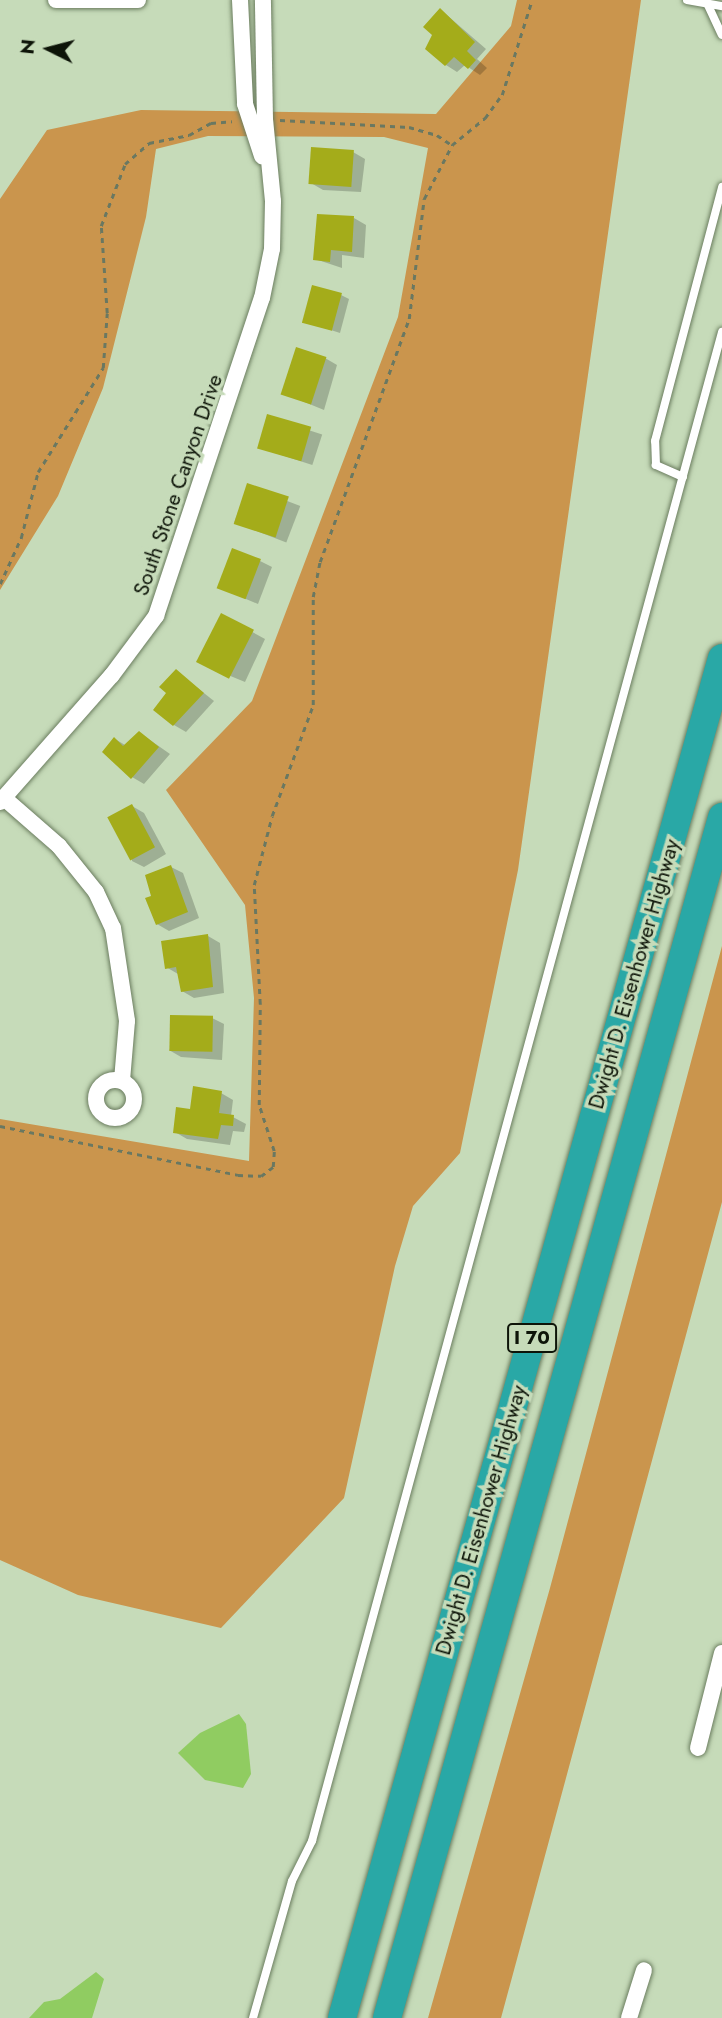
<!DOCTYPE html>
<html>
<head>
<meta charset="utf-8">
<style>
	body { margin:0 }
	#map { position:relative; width:722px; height:2018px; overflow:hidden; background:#c6dbb9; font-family:Jost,sans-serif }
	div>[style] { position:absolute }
	.green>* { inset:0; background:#ca954d }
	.water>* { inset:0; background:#90cc61 }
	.shadow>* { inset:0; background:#0003; transform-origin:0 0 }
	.building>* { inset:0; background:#a4ac1a; transform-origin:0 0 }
	.path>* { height:2.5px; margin-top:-1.25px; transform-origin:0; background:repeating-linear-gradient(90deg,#6a7861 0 5px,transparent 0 10px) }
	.roads { filter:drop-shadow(0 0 2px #6b7d5f) drop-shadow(0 0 2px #6b7d5f) }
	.lane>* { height:8px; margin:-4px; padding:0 4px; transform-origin:4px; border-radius:4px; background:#fff }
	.street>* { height:16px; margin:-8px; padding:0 8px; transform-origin:8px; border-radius:8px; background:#fff }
	.street>.ring { margin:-8px; padding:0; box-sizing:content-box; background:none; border:16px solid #fff; border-radius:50% }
	.highway>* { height:28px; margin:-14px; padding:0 14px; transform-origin:14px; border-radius:14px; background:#29a8a6 }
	span { translate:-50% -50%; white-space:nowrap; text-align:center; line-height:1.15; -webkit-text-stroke:7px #c6dbb9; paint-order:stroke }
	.shield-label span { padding:2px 5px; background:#c6dbb9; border:2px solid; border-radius:5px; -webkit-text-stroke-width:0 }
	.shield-label { font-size:19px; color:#0d1408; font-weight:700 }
	.street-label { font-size:21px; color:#0d1408 }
	.north { position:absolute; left:14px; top:14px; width:70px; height:70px; -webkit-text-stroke:5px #c6dbb9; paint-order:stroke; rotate:276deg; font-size:19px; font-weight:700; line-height:28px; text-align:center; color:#0d1408 }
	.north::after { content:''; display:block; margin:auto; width:24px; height:32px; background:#0d1408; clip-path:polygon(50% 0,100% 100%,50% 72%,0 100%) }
</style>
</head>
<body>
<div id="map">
	<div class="green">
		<div style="clip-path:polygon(517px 0,641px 0,518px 870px,460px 1153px,413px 1206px,395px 1266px,344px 1498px,221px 1628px,78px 1595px,0 1560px,0 1119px,249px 1161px,254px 998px,245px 905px,166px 790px,252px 701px,398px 317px,428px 148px,384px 137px,208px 136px,156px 149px,146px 217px,103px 388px,58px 496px,0 590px,0 199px,47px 130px,141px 110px,436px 114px,511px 26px)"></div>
		<div style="clip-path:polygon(722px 946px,722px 1202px,501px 2018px,428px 2018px,550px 1588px)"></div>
	</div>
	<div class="water">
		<div style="clip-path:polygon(239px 1714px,246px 1724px,251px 1774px,243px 1788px,205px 1780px,178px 1753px,200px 1733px)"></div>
		<div style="clip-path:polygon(96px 1972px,104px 1979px,92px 2018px,29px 2018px,44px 2002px,60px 1999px)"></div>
	</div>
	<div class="shadow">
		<div style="clip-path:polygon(441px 10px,486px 49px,477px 59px,487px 68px,480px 75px,465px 65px,457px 72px,446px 65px,434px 35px)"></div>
		<div style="clip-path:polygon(353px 152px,365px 159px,361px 192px,323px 190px,311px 183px)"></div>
		<div style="clip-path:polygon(354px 218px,366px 225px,364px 258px,342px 255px,342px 268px,315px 259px)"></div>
		<div style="clip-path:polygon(341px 295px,349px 299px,340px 333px,303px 321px)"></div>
		<div style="clip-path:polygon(325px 358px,337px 365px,324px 410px,285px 394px)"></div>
		<div style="left:268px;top:417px;width:57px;height:32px;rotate:18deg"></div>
		<div style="left:248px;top:486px;width:56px;height:39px;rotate:21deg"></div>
		<div style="clip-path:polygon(260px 561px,272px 567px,258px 604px,220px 588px)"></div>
		<div style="clip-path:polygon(221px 615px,265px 639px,245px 682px,211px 668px)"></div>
		<div style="clip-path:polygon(176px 671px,214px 701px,186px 732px,174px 725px,168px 693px)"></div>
		<div style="clip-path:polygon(140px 733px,170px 754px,144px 784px,132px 777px,115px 739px,125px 745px)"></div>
		<div style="clip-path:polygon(132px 806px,144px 813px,166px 854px,144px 867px,132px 861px)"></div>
		<div style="clip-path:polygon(171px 867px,183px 873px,199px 918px,169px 931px,157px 924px,154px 897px)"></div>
		<div style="clip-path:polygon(208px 936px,220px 943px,224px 993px,194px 998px,182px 991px,178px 974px,166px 967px)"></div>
		<div style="clip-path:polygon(212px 1018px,224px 1024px,222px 1060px,181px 1057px,169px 1050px)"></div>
		<div style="clip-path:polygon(221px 1093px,233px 1100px,231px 1116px,246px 1124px,244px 1132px,233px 1131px,230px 1145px,187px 1139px,175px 1132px,192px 1111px)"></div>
	</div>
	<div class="building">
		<div style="clip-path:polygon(440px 8px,475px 42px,467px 51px,476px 60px,468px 69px,454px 57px,445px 66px,425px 49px,432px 35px,423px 27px)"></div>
		<div style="left:311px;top:147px;width:43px;height:37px;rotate:4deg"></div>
		<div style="clip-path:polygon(317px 214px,354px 216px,352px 252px,331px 250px,330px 262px,313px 260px)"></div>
		<div style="left:312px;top:285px;width:31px;height:39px;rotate:15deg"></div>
		<div style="left:296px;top:347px;width:32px;height:50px;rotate:18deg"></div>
		<div style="left:267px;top:414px;width:46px;height:36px;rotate:16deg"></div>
		<div style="left:247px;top:483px;width:44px;height:43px;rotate:18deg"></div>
		<div style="left:232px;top:548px;width:31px;height:43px;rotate:21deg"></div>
		<div style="left:221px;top:613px;width:37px;height:55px;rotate:27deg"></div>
		<div style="clip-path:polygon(176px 669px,204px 693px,173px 726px,153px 710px,166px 693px,159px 687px)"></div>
		<div style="clip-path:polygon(139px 731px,159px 747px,131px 779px,102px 752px,114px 737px,123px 746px)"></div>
		<div style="left:132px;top:804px;width:49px;height:28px;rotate:62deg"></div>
		<div style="clip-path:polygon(171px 865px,188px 912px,156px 925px,145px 898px,151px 896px,145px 875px)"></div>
		<div style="clip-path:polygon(208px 934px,213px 987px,181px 992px,176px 967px,165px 969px,161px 941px)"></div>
		<div style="left:170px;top:1015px;width:43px;height:36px;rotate:1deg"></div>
		<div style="clip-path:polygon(193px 1086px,222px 1091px,219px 1113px,234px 1115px,233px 1126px,221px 1125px,218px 1139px,173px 1133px,176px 1107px,190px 1109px)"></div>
	</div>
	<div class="path">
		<div style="left:280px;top:120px;width:129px;rotate:3.1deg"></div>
		<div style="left:409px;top:127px;width:29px;rotate:16deg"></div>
		<div style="left:437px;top:135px;width:18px;rotate:34deg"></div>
		<div style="left:452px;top:145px;width:43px;rotate:-39.3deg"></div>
		<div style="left:485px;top:118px;width:29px;rotate:-54deg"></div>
		<div style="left:502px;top:95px;width:100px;rotate:-72.5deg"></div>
		<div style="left:0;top:584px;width:51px;rotate:-65.5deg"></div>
		<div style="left:21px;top:538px;width:68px;rotate:-75.6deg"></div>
		<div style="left:38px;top:472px;width:123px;rotate:-58deg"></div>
		<div style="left:103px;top:368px;width:55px;rotate:-85.8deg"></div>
		<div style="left:107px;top:313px;width:87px;rotate:-93.9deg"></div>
		<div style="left:101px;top:226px;width:66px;rotate:-68.8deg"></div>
		<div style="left:125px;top:164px;width:32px;rotate:-41deg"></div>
		<div style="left:149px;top:143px;width:41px;rotate:-11.3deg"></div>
		<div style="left:189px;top:135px;width:25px;rotate:-29deg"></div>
		<div style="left:211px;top:123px;width:21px;rotate:-5deg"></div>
		<div style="left:0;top:1126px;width:243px;rotate:11.6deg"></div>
		<div style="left:238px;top:1175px;width:23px;rotate:2deg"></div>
		<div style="left:261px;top:1176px;width:15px;rotate:-37deg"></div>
		<div style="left:273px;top:1167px;width:16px;rotate:-86deg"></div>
		<div style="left:274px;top:1151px;width:48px;rotate:-108.1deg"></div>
		<div style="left:259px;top:1105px;width:101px;rotate:-89.4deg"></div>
		<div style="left:260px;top:1004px;width:119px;rotate:-92.9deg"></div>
		<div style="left:254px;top:885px;width:71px;rotate:-75.4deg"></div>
		<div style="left:272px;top:816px;width:118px;rotate:-69.7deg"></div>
		<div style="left:313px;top:705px;width:108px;rotate:-90deg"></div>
		<div style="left:313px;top:597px;width:36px;rotate:-79deg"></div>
		<div style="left:320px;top:562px;width:259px;rotate:-69.9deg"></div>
		<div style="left:409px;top:319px;width:121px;rotate:-82.9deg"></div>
		<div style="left:424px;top:199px;width:61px;rotate:-62.6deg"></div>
	</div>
	<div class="roads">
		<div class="lane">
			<div style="left:687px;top:0;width:36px;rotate:10deg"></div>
			<div style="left:707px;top:3px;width:35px;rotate:65deg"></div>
			<div style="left:683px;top:477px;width:30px;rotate:-156deg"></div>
			<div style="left:656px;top:465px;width:24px;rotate:-92deg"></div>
			<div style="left:655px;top:441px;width:263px;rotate:-75.2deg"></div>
			<div style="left:253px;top:2018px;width:142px;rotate:-74.1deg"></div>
			<div style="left:292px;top:1881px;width:45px;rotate:-63.4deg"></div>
			<div style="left:312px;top:1841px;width:1564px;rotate:-74.8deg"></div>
		</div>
		<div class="street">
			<div style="left:56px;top:0;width:82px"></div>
			<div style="left:240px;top:0;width:104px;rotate:87.2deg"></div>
			<div style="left:245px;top:104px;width:55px;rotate:71.9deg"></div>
			<div style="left:4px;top:798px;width:73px;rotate:41.1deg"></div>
			<div style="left:59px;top:846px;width:59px;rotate:51.2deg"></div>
			<div style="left:96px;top:892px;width:40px;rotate:65deg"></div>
			<div style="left:113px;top:928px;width:94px;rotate:81.4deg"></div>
			<div style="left:127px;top:1021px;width:60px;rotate:94.8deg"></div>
			<div style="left:0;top:802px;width:169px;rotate:-48.6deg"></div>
			<div style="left:112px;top:675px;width:74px;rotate:-53.3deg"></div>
			<div style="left:156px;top:616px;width:335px;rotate:-71.6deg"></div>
			<div style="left:262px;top:298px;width:50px;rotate:-78.5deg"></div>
			<div style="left:272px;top:249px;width:48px;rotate:-88.8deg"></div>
			<div style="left:273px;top:201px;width:81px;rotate:-95.6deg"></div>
			<div style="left:265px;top:120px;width:120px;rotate:-91deg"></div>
			<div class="ring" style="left:96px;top:1080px;width:22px;height:22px"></div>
			<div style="left:698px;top:1748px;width:98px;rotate:-75.8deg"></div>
			<div style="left:629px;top:2018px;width:50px;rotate:-72.6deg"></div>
		</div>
		<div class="highway">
			<div style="left:342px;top:2018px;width:1412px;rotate:-74.39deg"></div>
			<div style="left:387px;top:2018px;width:1247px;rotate:-74.41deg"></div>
		</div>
	</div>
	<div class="shield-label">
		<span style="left:532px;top:1338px">I 70</span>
	</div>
	<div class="street-label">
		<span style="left:178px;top:485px;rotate:-71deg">South Stone Canyon Drive</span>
		<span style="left:634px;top:974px;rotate:-74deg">Dwight D. Eisenhower Highway</span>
		<span style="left:481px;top:1520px;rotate:-74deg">Dwight D. Eisenhower Highway</span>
	</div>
	<div class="north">N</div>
</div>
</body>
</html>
